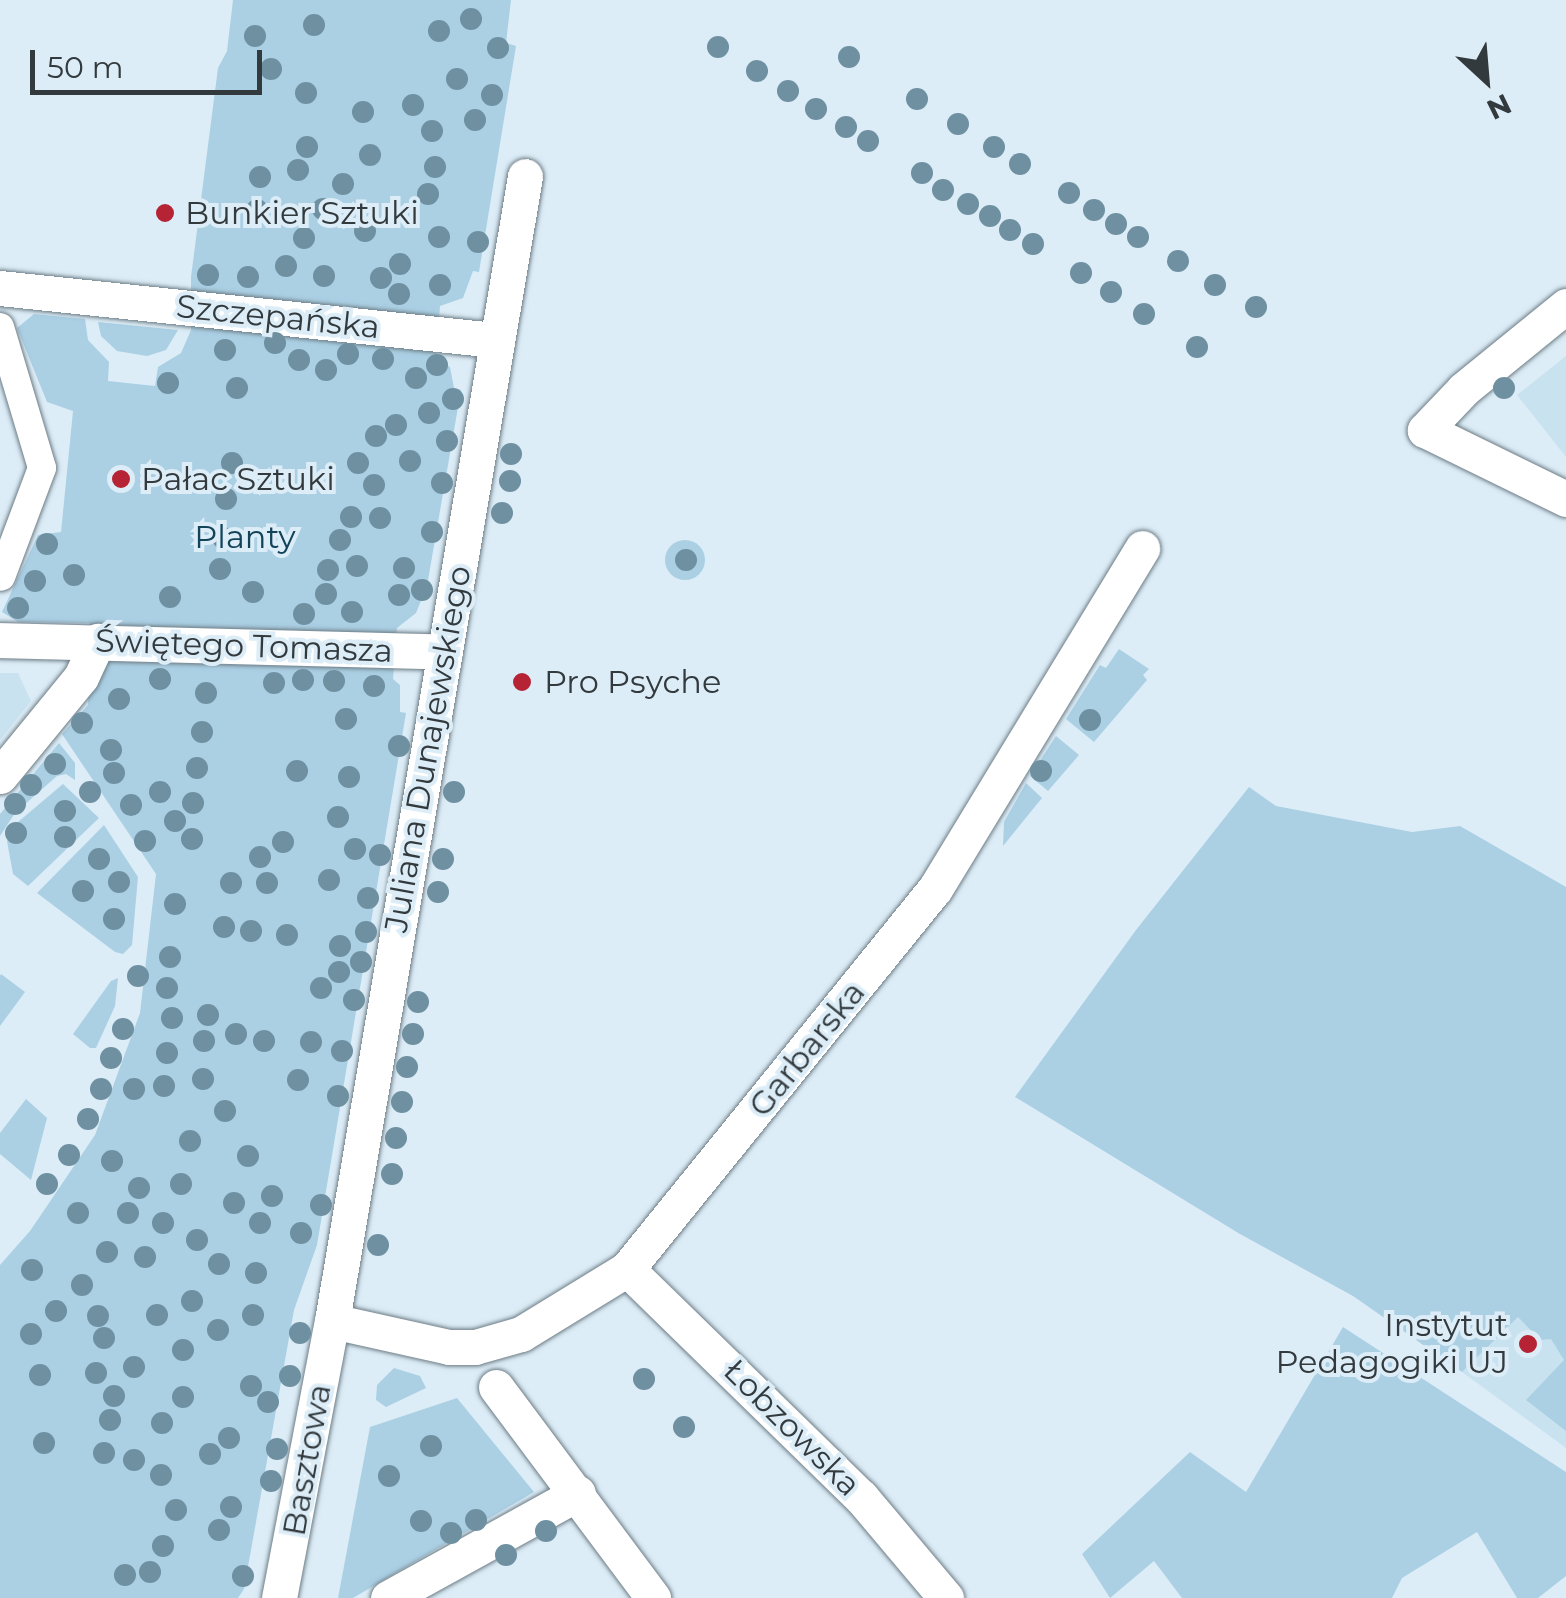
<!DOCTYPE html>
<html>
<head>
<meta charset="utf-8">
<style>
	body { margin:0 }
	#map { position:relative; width:1566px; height:1598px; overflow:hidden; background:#dcedf7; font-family:Montserrat,sans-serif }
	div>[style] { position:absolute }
	.built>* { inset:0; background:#c9e2ef }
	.green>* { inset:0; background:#abd0e4 }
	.round { border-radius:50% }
	.roads { filter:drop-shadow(0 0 2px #6d7c85) drop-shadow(0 0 2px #6d7c85) }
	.pedestrian>* { height:28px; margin:-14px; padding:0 14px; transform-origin:14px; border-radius:14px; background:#fff }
	.minor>* { height:35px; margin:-17.5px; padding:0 17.5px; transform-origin:17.5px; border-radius:17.5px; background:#fff }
	.trees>* { width:22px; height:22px; margin:-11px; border-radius:50%; background:#6e90a1 }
	.dots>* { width:28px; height:28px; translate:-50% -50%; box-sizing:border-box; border:5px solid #dcedf7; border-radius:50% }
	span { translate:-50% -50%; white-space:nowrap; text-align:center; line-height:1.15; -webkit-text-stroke:8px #dcedf7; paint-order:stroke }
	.poi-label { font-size:32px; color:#333a3e }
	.left { translate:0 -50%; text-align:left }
	.right { translate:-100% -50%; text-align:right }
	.street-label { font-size:32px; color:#333a3e }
	.park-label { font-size:32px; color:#14445a }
	.north { position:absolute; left:1436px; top:30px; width:100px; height:100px; -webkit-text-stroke:8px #dcedf7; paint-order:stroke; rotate:154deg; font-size:28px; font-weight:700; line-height:40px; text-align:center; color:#333a3e }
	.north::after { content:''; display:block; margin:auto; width:35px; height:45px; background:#333a3e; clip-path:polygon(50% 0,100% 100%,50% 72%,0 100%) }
	.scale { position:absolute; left:30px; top:50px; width:232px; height:45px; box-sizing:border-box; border:5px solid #333a3e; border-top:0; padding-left:12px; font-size:30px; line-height:35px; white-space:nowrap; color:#333a3e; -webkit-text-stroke:8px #dcedf7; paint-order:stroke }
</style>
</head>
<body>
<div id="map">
	<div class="built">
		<div style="clip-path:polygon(1566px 356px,1566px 457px,1517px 395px)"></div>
		<div style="clip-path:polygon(0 673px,18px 673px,31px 701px,0 740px)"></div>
		<div style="clip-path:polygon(1566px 1269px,1566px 1448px,1462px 1372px)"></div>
	</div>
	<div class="green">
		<div style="clip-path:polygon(233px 0,511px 0,506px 43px,516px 46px,479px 272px,473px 271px,463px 298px,440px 306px,436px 357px,450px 367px,454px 388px,461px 390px,427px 586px,416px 613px,397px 628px,393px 679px,400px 685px,400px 712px,406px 713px,317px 1245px,294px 1310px,244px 1589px,238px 1598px,0 1598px,0 1265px,30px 1231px,95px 1135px,140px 1013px,156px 874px,62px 734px,88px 705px,90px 623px,18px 622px,2px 612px,38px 535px,61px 532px,73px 411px,47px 402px,17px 328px,34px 314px,85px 319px,88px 340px,109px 362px,108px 381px,155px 386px,158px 367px,181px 353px,191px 330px,191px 277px,218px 68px,227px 51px)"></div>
		<div style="clip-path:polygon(98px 322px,178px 330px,166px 350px,147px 356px,117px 351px,101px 336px)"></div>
		<div class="round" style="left:665px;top:540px;width:40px;height:40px"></div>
		<div style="clip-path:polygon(1119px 649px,1149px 669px,1143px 675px,1147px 680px,1094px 742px,1066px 719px,1100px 665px,1106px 668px)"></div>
		<div style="clip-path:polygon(1056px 736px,1079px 755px,1048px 791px,1030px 776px)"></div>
		<div style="clip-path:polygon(59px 743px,75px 763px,75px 780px,66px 774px,57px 776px,15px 813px,0 836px,0 814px)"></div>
		<div style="clip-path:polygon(1026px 783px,1042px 798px,1003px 846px,1004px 822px)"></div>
		<div style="clip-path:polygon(63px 784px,99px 818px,28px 886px,13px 874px,7px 841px,18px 822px)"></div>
		<div style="clip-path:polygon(1249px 787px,1276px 806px,1412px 832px,1460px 826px,1566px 887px,1566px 1431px,1526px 1400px,1564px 1360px,1551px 1339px,1540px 1340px,1518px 1317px,1462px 1372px,1353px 1296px,1240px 1234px,1015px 1097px,1136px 930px)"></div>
		<div style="clip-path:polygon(104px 825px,138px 877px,132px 945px,123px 954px,115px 952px,37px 893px)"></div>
		<div style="clip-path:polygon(1px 974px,25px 992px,0 1026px,0 976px)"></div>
		<div style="clip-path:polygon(118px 978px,115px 1006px,96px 1048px,90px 1048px,73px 1034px,111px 981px)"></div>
		<div style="clip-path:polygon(26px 1099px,47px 1118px,31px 1180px,0 1154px,0 1133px)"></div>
		<div style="clip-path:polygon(1343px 1327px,1566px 1472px,1566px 1576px,1538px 1598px,1517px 1598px,1477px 1532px,1402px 1578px,1392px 1598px,1182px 1598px,1154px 1561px,1110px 1598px,1082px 1554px,1190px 1452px,1246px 1492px)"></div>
		<div style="clip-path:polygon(394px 1368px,420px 1376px,426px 1388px,386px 1407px,376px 1400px,377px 1385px)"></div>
		<div style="clip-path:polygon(457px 1398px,534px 1492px,353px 1598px,338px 1598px,370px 1427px)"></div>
	</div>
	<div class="roads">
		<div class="pedestrian">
			<div style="left:0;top:327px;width:147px;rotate:73.4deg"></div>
			<div style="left:42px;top:468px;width:116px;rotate:110.6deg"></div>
		</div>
		<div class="minor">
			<div style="left:0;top:288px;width:500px;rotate:6deg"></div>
			<div style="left:1566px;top:306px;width:132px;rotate:140.9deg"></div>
			<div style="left:1464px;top:389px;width:57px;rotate:133.6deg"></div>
			<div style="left:1425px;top:430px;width:157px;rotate:26.1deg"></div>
			<div style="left:0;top:640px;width:445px;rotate:1.5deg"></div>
			<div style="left:0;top:776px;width:128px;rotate:-50.7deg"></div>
			<div style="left:81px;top:677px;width:40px;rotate:-65deg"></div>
			<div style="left:627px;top:1269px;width:327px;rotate:44.3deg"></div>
			<div style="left:861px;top:1497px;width:132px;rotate:49.9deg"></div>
			<div style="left:332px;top:1321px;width:120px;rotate:12.5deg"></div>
			<div style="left:449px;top:1347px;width:26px"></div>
			<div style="left:475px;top:1347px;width:48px;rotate:-15.8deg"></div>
			<div style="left:521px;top:1334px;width:124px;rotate:-31.5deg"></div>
			<div style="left:627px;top:1269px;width:489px;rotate:-51deg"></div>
			<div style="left:935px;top:889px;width:399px;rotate:-58.7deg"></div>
			<div style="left:496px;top:1387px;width:263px;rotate:53.3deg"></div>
			<div style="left:279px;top:1598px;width:282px;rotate:-79.2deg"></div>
			<div style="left:332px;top:1321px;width:1161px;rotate:-80.43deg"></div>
			<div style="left:388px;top:1598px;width:217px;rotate:-28.9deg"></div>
		</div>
	</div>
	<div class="trees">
		<div style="left:471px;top:19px"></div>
		<div style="left:314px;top:25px"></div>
		<div style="left:439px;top:31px"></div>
		<div style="left:255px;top:36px"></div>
		<div style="left:718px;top:47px"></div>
		<div style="left:498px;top:48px"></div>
		<div style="left:849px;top:57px"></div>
		<div style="left:271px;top:69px"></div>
		<div style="left:757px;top:71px"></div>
		<div style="left:457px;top:79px"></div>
		<div style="left:788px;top:91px"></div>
		<div style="left:306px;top:93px"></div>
		<div style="left:492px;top:95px"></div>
		<div style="left:917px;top:99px"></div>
		<div style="left:413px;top:105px"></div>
		<div style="left:816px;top:109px"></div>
		<div style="left:363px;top:112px"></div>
		<div style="left:475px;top:120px"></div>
		<div style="left:958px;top:124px"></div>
		<div style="left:846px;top:127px"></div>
		<div style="left:432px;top:131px"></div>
		<div style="left:868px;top:141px"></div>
		<div style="left:307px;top:147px"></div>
		<div style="left:994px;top:147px"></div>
		<div style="left:370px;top:155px"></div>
		<div style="left:1020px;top:164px"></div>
		<div style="left:435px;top:167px"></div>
		<div style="left:298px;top:170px"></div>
		<div style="left:922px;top:173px"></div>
		<div style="left:260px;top:177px"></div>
		<div style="left:343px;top:184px"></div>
		<div style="left:943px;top:190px"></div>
		<div style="left:1069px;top:193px"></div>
		<div style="left:428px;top:194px"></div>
		<div style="left:968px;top:204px"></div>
		<div style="left:323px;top:209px"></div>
		<div style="left:257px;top:210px"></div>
		<div style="left:1094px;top:210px"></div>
		<div style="left:990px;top:216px"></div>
		<div style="left:1116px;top:224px"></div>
		<div style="left:1010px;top:230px"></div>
		<div style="left:365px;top:231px"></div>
		<div style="left:439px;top:237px"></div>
		<div style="left:1138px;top:237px"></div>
		<div style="left:304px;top:238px"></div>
		<div style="left:478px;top:242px"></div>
		<div style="left:1033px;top:244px"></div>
		<div style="left:1178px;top:261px"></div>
		<div style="left:400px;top:264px"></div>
		<div style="left:286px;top:266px"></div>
		<div style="left:1081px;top:273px"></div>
		<div style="left:208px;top:275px"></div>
		<div style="left:324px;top:276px"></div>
		<div style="left:248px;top:277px"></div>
		<div style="left:381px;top:278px"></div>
		<div style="left:440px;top:285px"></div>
		<div style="left:1215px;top:285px"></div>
		<div style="left:1111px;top:292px"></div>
		<div style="left:399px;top:294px"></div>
		<div style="left:1256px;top:307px"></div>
		<div style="left:1144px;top:314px"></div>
		<div style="left:275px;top:343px"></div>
		<div style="left:1197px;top:347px"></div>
		<div style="left:225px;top:350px"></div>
		<div style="left:348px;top:354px"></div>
		<div style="left:383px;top:359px"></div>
		<div style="left:299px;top:360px"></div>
		<div style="left:437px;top:365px"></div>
		<div style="left:326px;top:370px"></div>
		<div style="left:416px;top:378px"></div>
		<div style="left:168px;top:383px"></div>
		<div style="left:237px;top:388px"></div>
		<div style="left:1504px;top:388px"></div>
		<div style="left:453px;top:399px"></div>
		<div style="left:429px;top:413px"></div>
		<div style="left:396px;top:425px"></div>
		<div style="left:376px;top:436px"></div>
		<div style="left:447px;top:441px"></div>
		<div style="left:511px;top:454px"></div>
		<div style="left:410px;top:461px"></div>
		<div style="left:232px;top:463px"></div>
		<div style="left:358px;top:463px"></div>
		<div style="left:510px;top:481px"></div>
		<div style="left:442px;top:483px"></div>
		<div style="left:374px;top:485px"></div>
		<div style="left:226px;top:499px"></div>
		<div style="left:502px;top:513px"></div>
		<div style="left:351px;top:517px"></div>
		<div style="left:380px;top:518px"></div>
		<div style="left:432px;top:532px"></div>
		<div style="left:223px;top:538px"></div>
		<div style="left:340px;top:540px"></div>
		<div style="left:47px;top:544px"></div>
		<div style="left:686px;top:560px"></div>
		<div style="left:357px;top:566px"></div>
		<div style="left:404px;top:568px"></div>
		<div style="left:220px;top:569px"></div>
		<div style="left:328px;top:570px"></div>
		<div style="left:74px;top:575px"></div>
		<div style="left:35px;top:581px"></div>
		<div style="left:422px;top:590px"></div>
		<div style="left:253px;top:592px"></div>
		<div style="left:326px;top:594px"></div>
		<div style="left:399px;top:595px"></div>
		<div style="left:170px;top:597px"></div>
		<div style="left:18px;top:608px"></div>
		<div style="left:352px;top:612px"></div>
		<div style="left:304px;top:614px"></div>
		<div style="left:160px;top:679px"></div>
		<div style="left:303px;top:680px"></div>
		<div style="left:334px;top:681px"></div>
		<div style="left:274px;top:683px"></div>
		<div style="left:374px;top:686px"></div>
		<div style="left:206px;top:693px"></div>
		<div style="left:119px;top:699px"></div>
		<div style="left:346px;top:719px"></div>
		<div style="left:1090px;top:720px"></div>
		<div style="left:82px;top:723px"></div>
		<div style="left:202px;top:732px"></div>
		<div style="left:399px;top:746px"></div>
		<div style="left:111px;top:750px"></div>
		<div style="left:55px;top:764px"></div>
		<div style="left:197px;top:768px"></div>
		<div style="left:297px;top:771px"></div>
		<div style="left:1041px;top:771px"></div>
		<div style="left:114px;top:773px"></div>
		<div style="left:349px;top:777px"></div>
		<div style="left:31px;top:785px"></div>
		<div style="left:90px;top:792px"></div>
		<div style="left:160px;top:792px"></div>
		<div style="left:454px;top:792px"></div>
		<div style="left:193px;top:803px"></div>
		<div style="left:15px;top:804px"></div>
		<div style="left:131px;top:805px"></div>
		<div style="left:65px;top:811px"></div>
		<div style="left:338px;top:817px"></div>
		<div style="left:175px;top:821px"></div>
		<div style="left:16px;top:833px"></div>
		<div style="left:65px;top:837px"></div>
		<div style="left:192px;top:839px"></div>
		<div style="left:145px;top:841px"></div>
		<div style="left:283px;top:842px"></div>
		<div style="left:355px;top:849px"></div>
		<div style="left:380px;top:855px"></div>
		<div style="left:260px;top:857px"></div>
		<div style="left:99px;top:859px"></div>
		<div style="left:443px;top:859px"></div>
		<div style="left:329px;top:880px"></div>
		<div style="left:119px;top:882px"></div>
		<div style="left:231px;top:883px"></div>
		<div style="left:267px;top:883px"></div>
		<div style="left:83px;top:891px"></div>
		<div style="left:438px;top:892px"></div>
		<div style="left:368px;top:898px"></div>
		<div style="left:175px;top:904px"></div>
		<div style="left:114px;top:919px"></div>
		<div style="left:224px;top:927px"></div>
		<div style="left:251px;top:931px"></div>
		<div style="left:366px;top:932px"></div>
		<div style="left:287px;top:935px"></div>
		<div style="left:340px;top:946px"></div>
		<div style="left:170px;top:957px"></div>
		<div style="left:361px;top:962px"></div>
		<div style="left:339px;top:972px"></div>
		<div style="left:138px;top:976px"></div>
		<div style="left:167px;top:988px"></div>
		<div style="left:321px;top:988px"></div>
		<div style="left:354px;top:1000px"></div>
		<div style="left:418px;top:1002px"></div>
		<div style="left:208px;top:1015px"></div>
		<div style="left:172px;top:1018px"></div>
		<div style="left:123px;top:1029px"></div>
		<div style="left:236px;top:1034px"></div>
		<div style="left:413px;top:1034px"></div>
		<div style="left:204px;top:1041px"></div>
		<div style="left:264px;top:1041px"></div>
		<div style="left:311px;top:1042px"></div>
		<div style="left:342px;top:1051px"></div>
		<div style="left:167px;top:1053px"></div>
		<div style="left:111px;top:1058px"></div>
		<div style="left:407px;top:1067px"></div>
		<div style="left:203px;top:1079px"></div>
		<div style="left:298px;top:1080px"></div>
		<div style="left:164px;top:1086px"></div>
		<div style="left:101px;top:1089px"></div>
		<div style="left:134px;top:1089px"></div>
		<div style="left:338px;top:1096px"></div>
		<div style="left:402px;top:1102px"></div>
		<div style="left:225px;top:1111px"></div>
		<div style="left:88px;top:1119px"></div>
		<div style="left:396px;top:1138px"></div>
		<div style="left:190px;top:1141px"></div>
		<div style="left:69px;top:1155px"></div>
		<div style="left:248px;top:1156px"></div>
		<div style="left:112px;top:1161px"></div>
		<div style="left:392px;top:1174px"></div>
		<div style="left:47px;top:1184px"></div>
		<div style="left:181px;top:1184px"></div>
		<div style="left:139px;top:1188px"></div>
		<div style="left:272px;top:1196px"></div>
		<div style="left:234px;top:1203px"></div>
		<div style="left:321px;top:1205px"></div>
		<div style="left:78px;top:1213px"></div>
		<div style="left:128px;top:1213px"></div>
		<div style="left:163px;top:1223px"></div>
		<div style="left:260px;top:1223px"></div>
		<div style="left:301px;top:1233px"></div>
		<div style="left:197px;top:1240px"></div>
		<div style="left:378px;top:1245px"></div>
		<div style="left:107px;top:1252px"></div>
		<div style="left:145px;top:1257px"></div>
		<div style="left:219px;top:1264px"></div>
		<div style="left:32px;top:1270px"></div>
		<div style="left:256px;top:1273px"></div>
		<div style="left:82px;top:1285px"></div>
		<div style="left:192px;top:1301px"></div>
		<div style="left:56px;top:1311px"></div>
		<div style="left:157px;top:1315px"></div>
		<div style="left:253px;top:1315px"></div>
		<div style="left:98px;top:1316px"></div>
		<div style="left:218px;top:1330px"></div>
		<div style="left:300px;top:1333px"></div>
		<div style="left:31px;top:1334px"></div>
		<div style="left:104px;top:1338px"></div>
		<div style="left:183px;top:1350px"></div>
		<div style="left:134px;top:1367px"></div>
		<div style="left:96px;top:1373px"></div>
		<div style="left:40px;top:1375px"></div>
		<div style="left:290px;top:1376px"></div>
		<div style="left:644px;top:1379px"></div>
		<div style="left:251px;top:1386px"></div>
		<div style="left:114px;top:1396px"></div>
		<div style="left:183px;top:1397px"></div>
		<div style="left:268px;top:1402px"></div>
		<div style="left:110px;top:1420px"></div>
		<div style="left:162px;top:1423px"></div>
		<div style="left:684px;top:1427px"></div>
		<div style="left:229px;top:1438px"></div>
		<div style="left:44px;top:1443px"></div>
		<div style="left:431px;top:1446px"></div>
		<div style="left:277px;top:1449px"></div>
		<div style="left:104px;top:1453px"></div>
		<div style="left:210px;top:1454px"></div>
		<div style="left:134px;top:1460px"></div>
		<div style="left:161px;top:1475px"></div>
		<div style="left:389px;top:1476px"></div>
		<div style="left:271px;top:1481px"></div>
		<div style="left:231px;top:1507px"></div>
		<div style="left:176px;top:1510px"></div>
		<div style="left:476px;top:1520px"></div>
		<div style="left:421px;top:1521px"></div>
		<div style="left:219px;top:1530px"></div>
		<div style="left:546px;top:1531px"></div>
		<div style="left:451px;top:1533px"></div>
		<div style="left:163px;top:1546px"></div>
		<div style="left:506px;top:1555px"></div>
		<div style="left:150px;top:1572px"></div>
		<div style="left:125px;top:1575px"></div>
		<div style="left:243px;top:1576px"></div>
	</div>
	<div class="dots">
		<div style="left:165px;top:213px;background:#b52334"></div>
		<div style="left:121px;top:479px;background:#b52334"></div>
		<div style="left:522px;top:682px;background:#b52334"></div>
		<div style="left:1528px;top:1344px;background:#b52334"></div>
	</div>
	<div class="poi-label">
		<span class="left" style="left:185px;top:213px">Bunkier Sztuki</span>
		<span class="left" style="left:141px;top:479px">Pałac Sztuki</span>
		<span class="left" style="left:544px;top:682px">Pro Psyche</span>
		<span class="right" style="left:1508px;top:1344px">Instytut<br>Pedagogiki UJ</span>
	</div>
	<div class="street-label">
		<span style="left:278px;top:317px;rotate:6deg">Szczepańska</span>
		<span style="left:244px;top:646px;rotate:2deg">Świętego Tomasza</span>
		<span style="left:428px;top:749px;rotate:-80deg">Juliana Dunajewskiego</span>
		<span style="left:807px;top:1049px;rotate:-51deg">Garbarska</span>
		<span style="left:792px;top:1428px;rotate:45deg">Łobzowska</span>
		<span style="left:307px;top:1460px;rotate:-80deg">Basztowa</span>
	</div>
	<div class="park-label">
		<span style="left:245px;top:537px">Planty</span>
	</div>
	<div class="north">N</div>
	<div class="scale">50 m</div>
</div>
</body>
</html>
